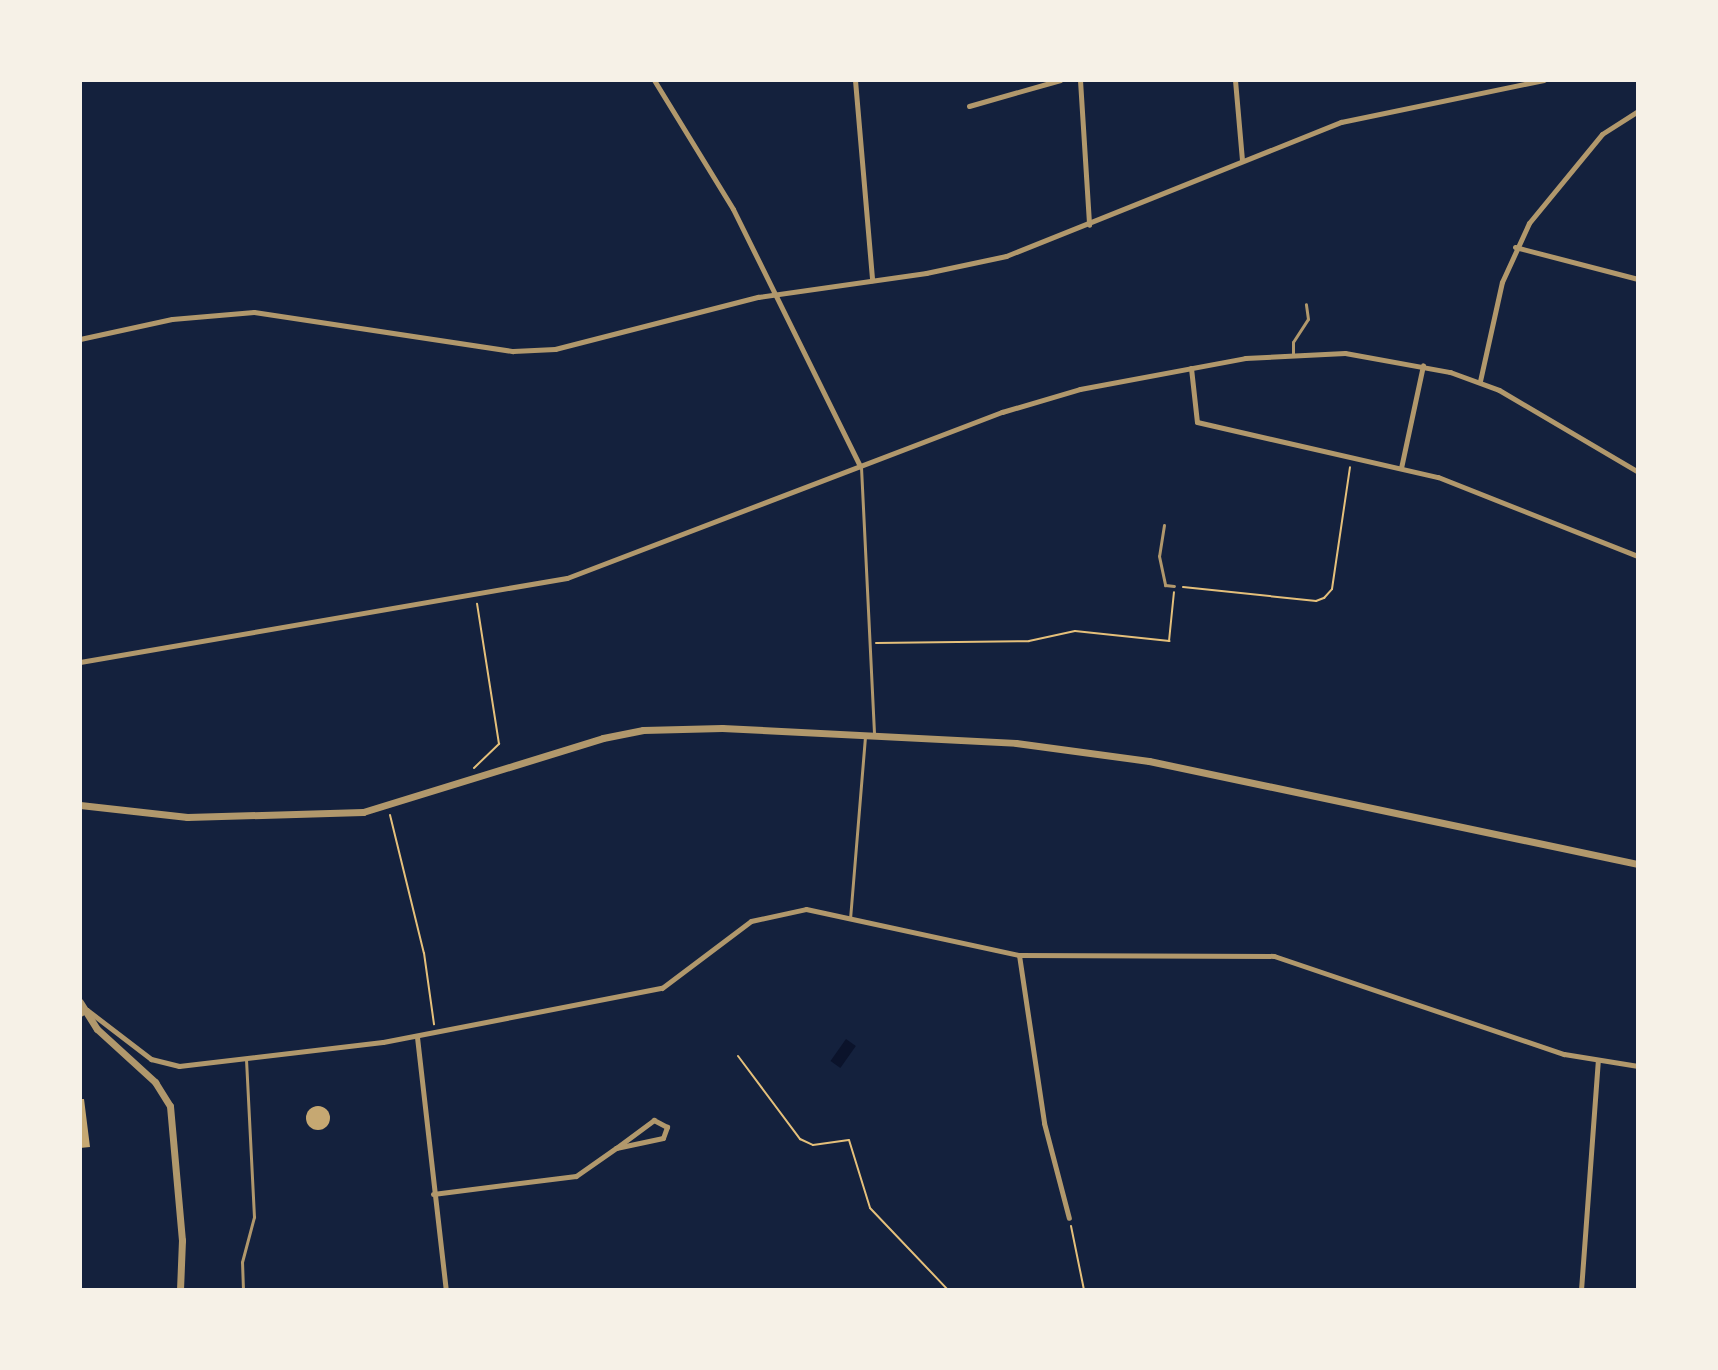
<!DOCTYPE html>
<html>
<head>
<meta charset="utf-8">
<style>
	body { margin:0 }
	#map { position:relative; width:1718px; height:1370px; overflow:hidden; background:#14213d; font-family:Rubik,sans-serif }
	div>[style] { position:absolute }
	.water>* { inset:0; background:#0b132b; transform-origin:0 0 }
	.building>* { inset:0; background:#c6a872 }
	.round { border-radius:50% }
	.path>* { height:2px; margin:-1px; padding:0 1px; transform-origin:1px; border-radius:1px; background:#e5c07b }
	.service>* { height:3px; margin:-1.5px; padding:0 1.5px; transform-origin:1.5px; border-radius:1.5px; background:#b1986c }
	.minor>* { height:5px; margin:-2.5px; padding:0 2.5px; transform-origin:2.5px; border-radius:2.5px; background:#b1986c }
	.tertiary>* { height:7px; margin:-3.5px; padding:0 3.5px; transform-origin:3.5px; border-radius:3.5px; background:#b1986c }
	span { translate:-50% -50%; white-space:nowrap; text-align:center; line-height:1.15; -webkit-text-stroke:8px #f6f1e7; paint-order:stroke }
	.frame { position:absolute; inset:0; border:82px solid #f6f1e7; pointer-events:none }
</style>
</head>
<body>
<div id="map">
	<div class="water">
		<div style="left:846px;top:1039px;width:12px;height:27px;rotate:35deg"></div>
	</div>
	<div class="building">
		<div style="clip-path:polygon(80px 1099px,84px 1099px,90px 1147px,80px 1148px)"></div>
		<div class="round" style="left:306px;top:1106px;width:24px;height:24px"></div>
	</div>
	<div class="path">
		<div style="left:1183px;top:587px;width:134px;rotate:6deg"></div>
		<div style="left:1316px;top:601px;width:9px;rotate:-21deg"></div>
		<div style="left:1324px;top:598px;width:12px;rotate:-48deg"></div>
		<div style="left:1332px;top:589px;width:123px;rotate:-81.6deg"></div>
		<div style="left:876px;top:643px;width:153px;rotate:-0.7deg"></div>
		<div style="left:1029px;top:641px;width:47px;rotate:-12.3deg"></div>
		<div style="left:1075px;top:631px;width:95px;rotate:6.1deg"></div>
		<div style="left:1169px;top:641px;width:49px;rotate:-84.2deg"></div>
		<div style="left:474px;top:768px;width:35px;rotate:-44deg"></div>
		<div style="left:499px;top:744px;width:142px;rotate:-98.9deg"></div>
		<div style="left:390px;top:815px;width:142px;rotate:76.2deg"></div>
		<div style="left:424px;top:953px;width:72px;rotate:82deg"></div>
		<div style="left:738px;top:1056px;width:104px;rotate:53.2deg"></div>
		<div style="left:800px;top:1139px;width:14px;rotate:25deg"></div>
		<div style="left:813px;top:1145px;width:36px;rotate:-8deg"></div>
		<div style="left:849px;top:1140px;width:71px;rotate:72.8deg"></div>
		<div style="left:870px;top:1208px;width:113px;rotate:46.4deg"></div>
		<div style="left:1071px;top:1226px;width:65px;rotate:78.5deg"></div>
	</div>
	<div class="service">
		<div style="left:1293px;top:355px;width:13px;rotate:-90deg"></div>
		<div style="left:1293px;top:342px;width:27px;rotate:-57deg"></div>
		<div style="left:1308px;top:319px;width:15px;rotate:-98deg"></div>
		<div style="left:861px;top:467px;width:267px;rotate:87.2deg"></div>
		<div style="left:1164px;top:525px;width:31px;rotate:99deg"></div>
		<div style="left:1159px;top:556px;width:30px;rotate:78deg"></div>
		<div style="left:1165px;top:585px;width:9px;rotate:6deg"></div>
		<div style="left:850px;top:919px;width:184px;rotate:-85.3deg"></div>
		<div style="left:243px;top:1290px;width:28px;rotate:-92deg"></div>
		<div style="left:242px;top:1262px;width:47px;rotate:-75.1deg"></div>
		<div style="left:254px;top:1217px;width:158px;rotate:-92.9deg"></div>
	</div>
	<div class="minor">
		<div style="left:654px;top:80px;width:151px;rotate:58.5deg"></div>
		<div style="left:733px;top:209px;width:287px;rotate:63.7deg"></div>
		<div style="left:855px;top:80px;width:201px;rotate:85.1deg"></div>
		<div style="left:1080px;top:80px;width:145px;rotate:86.4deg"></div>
		<div style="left:1235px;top:80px;width:80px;rotate:85deg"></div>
		<div style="left:969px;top:106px;width:95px;rotate:-15.9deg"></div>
		<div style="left:1515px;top:247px;width:127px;rotate:14.6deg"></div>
		<div style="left:80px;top:339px;width:94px;rotate:-12.3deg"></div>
		<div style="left:172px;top:319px;width:82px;rotate:-4.9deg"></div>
		<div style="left:254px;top:312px;width:262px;rotate:8.6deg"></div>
		<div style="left:513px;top:351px;width:42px;rotate:-2.7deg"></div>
		<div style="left:555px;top:349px;width:210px;rotate:-14.4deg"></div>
		<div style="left:758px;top:297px;width:170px;rotate:-8.1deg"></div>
		<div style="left:926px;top:273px;width:82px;rotate:-12deg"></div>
		<div style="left:1006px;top:256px;width:361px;rotate:-21.8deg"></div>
		<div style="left:1341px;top:122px;width:207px;rotate:-11.7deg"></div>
		<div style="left:1191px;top:368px;width:54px;rotate:83.7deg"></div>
		<div style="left:1197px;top:422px;width:247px;rotate:12.9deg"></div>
		<div style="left:1438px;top:477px;width:215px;rotate:21.6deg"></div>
		<div style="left:1480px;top:381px;width:101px;rotate:-77.5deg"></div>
		<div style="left:1502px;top:282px;width:65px;rotate:-65.4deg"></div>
		<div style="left:1529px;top:223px;width:115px;rotate:-50.6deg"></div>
		<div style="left:1602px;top:134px;width:43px;rotate:-32.6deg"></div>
		<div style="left:1401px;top:468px;width:105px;rotate:-77.9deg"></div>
		<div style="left:80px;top:662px;width:494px;rotate:-9.8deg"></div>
		<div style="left:567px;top:578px;width:466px;rotate:-20.9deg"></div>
		<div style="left:1002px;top:412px;width:81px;rotate:-16.4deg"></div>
		<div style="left:1080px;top:389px;width:168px;rotate:-10.6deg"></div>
		<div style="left:1245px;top:358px;width:100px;rotate:-2.9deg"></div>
		<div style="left:1345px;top:353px;width:107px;rotate:10.3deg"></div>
		<div style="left:1450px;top:372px;width:52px;rotate:20.2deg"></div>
		<div style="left:1499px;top:390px;width:161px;rotate:30.5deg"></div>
		<div style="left:1019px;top:955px;width:170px;rotate:81.5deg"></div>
		<div style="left:1044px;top:1123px;width:98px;rotate:75.3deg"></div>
		<div style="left:80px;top:1014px;width:8px;rotate:-30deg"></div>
		<div style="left:87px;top:1010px;width:81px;rotate:37.4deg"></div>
		<div style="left:151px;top:1059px;width:29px;rotate:14deg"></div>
		<div style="left:179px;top:1066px;width:205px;rotate:-6.7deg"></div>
		<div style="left:383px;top:1042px;width:284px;rotate:-11deg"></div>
		<div style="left:662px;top:988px;width:111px;rotate:-37deg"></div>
		<div style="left:751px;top:921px;width:56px;rotate:-12.3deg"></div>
		<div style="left:806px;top:909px;width:218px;rotate:12.2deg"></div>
		<div style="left:1019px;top:955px;width:255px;rotate:0.2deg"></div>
		<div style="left:1274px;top:956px;width:306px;rotate:18.7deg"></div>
		<div style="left:1564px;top:1054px;width:75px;rotate:9.2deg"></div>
		<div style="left:417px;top:1037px;width:255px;rotate:83.5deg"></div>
		<div style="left:433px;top:1194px;width:144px;rotate:-7.2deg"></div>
		<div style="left:576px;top:1176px;width:49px;rotate:-35deg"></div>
		<div style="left:616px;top:1148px;width:48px;rotate:-12deg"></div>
		<div style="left:663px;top:1138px;width:12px;rotate:-70deg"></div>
		<div style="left:667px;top:1127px;width:15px;rotate:-152deg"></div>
		<div style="left:654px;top:1120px;width:47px;rotate:143.6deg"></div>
		<div style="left:1581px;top:1290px;width:230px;rotate:-85.8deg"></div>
	</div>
	<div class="tertiary">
		<div style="left:80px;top:805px;width:108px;rotate:6.4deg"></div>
		<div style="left:187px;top:817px;width:176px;rotate:-1.6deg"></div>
		<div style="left:363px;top:812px;width:251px;rotate:-17.1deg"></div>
		<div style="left:603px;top:738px;width:41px;rotate:-11.3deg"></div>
		<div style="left:643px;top:730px;width:79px;rotate:-1.5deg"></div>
		<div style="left:722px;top:728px;width:294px;rotate:2.9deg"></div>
		<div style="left:1016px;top:743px;width:134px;rotate:7.7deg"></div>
		<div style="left:1149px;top:761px;width:500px;rotate:11.9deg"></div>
		<div style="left:80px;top:1002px;width:32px;rotate:58deg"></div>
		<div style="left:97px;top:1029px;width:79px;rotate:42.4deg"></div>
		<div style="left:155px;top:1082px;width:28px;rotate:58deg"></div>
		<div style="left:170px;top:1106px;width:135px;rotate:84.9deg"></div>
		<div style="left:182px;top:1240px;width:50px;rotate:92.3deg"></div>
	</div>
	<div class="frame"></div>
</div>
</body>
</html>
